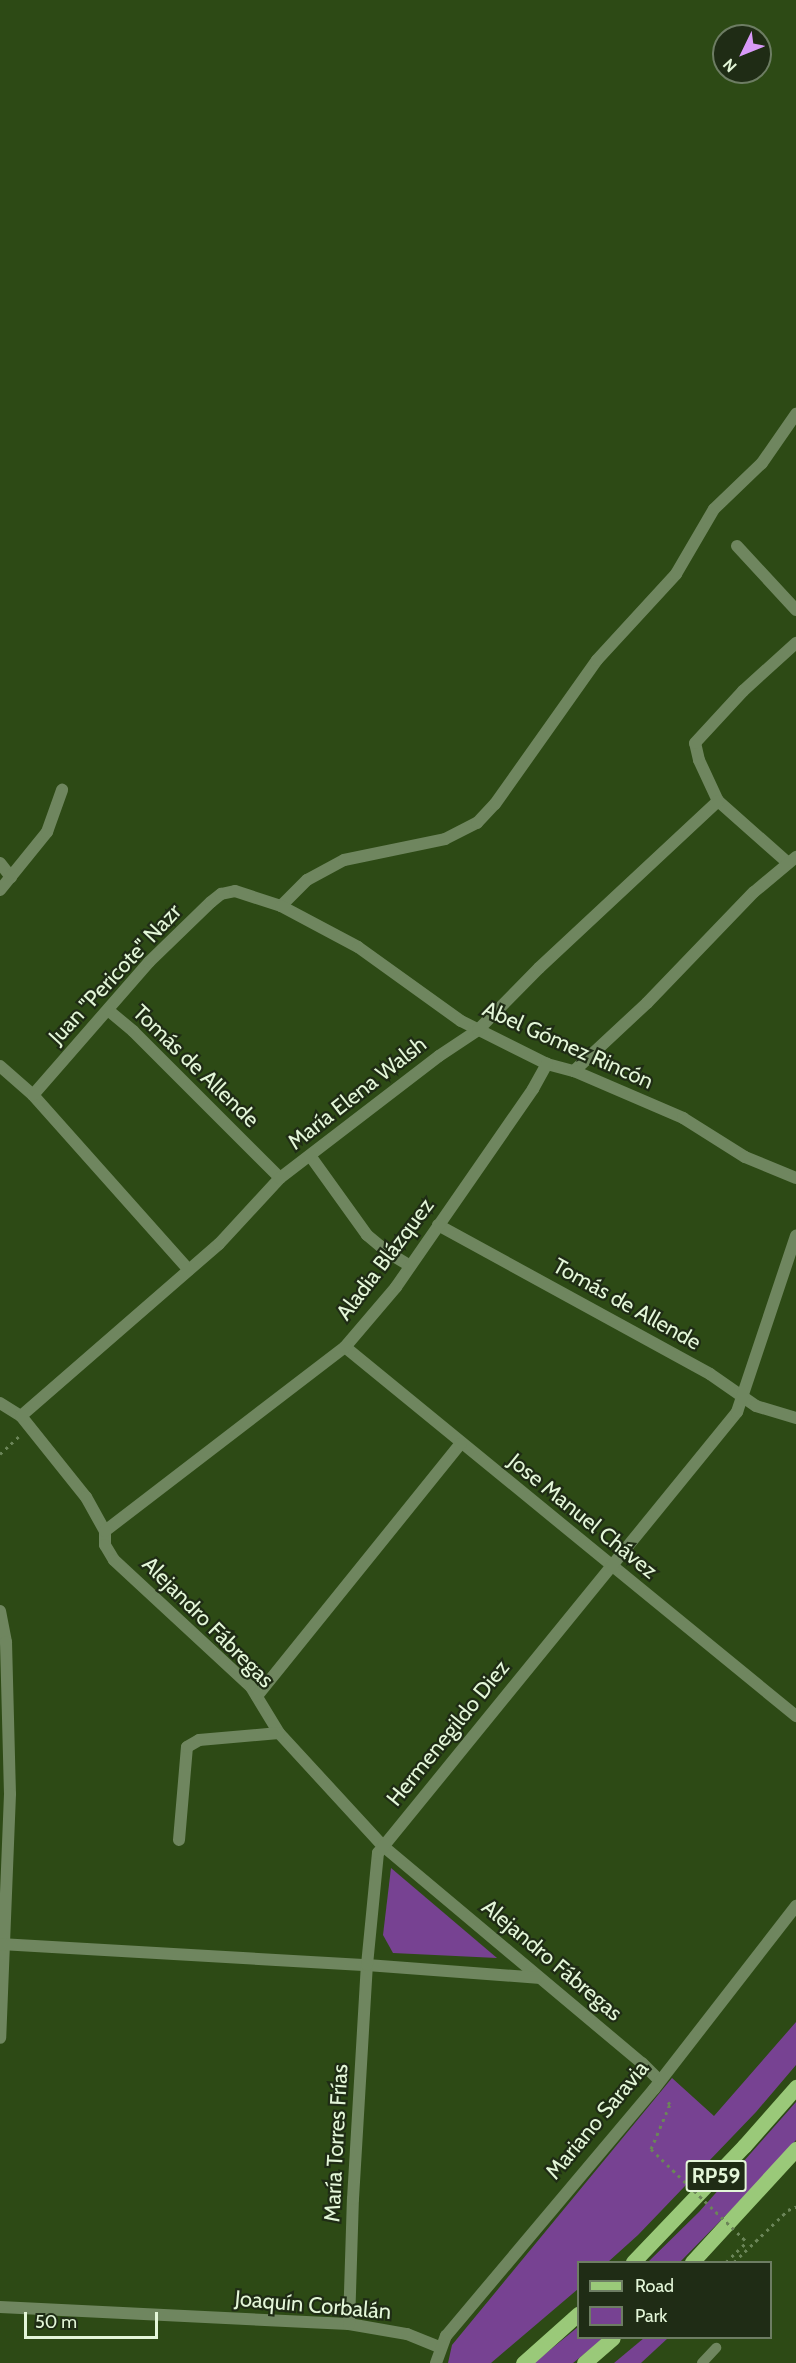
<!DOCTYPE html>
<html>
<head>
<meta charset="utf-8">
<style>
	body { margin:0 }
	#map { position:relative; width:796px; height:2363px; overflow:hidden; background:#2d4a15; font-family:Cabin,sans-serif }
	div>[style] { position:absolute }
	.green>* { inset:0; background:#774292 }
	.path>* { height:3px; margin-top:-1.5px; transform-origin:0; background:repeating-linear-gradient(90deg,#6b8558 0 3px,transparent 0 7.5px) }
	.service>* { height:10px; margin:-5px; padding:0 5px; transform-origin:5px; border-radius:5px; background:#6f865f }
	.minor>* { height:12px; margin:-6px; padding:0 6px; transform-origin:6px; border-radius:6px; background:#6f865f }
	.primary>* { height:15px; margin:-7.5px; padding:0 7.5px; transform-origin:7.5px; border-radius:7.5px; background:#9ac979 }
	.path-bridge>* { height:3px; margin-top:-1.5px; transform-origin:0; background:repeating-linear-gradient(90deg,#6b8558 0 3px,transparent 0 7.5px) }
	span { translate:-50% -50%; white-space:nowrap; text-align:center; line-height:1.15; -webkit-text-stroke:4.5px #1f2c15; paint-order:stroke }
	.shield-label span { padding:2px 4px; background:#1f2c15; border:2px solid; border-radius:4px; -webkit-text-stroke-width:0 }
	.shield-label { font-size:21px; color:#e3f6d8; font-weight:700 }
	.street-label { font-size:22px; color:#e3f6d8 }
	.legend { position:absolute; left:577px; top:2261px; width:195px; height:78px; box-sizing:border-box; background:#1f2c15; border:2px solid #6d7d63; margin:0; padding:8px 10px; list-style:none; font-size:18px; color:#e3f6d8 }
	.legend li { display:flex; align-items:center; gap:12px; height:30px }
	.legend b { width:30px; border:2px solid #6d7d63 }
	.north { position:absolute; left:712px; top:24px; width:60px; height:60px; box-sizing:border-box; background:#1f2c15; border:2px solid #6d7d63; border-radius:50%; rotate:227deg; font-size:16px; font-weight:700; line-height:24px; text-align:center; color:#e3f6d8 }
	.north::after { content:''; display:block; margin:auto; width:21px; height:27px; background:#d89af8; clip-path:polygon(50% 0,100% 100%,50% 72%,0 100%) }
	.scale { position:absolute; left:24px; top:2312px; width:134px; height:27px; box-sizing:border-box; border:3px solid #e3f6d8; border-top:0; padding-left:8px; font-size:18px; line-height:21px; white-space:nowrap; color:#e3f6d8; -webkit-text-stroke:4px #1f2c15; paint-order:stroke }
</style>
</head>
<body>
<div id="map">
	<div class="green">
		<div style="clip-path:polygon(391px 1868px,497px 1958px,393px 1953px,383px 1935px)"></div>
		<div style="clip-path:polygon(796px 2022px,796px 2065px,756px 2112px,638px 2235px,608px 2262px,578px 2262px,578px 2289px,491px 2363px,448px 2363px,452px 2345px,672px 2078px,714px 2116px)"></div>
		<div style="clip-path:polygon(796px 2102px,796px 2140px,776px 2164px,680px 2262px,648px 2262px,699px 2212px)"></div>
		<div style="clip-path:polygon(578px 2327px,578px 2338px,604px 2338px,573px 2363px,534px 2363px)"></div>
		<div style="clip-path:polygon(644px 2338px,668px 2338px,641px 2363px,614px 2363px)"></div>
	</div>
	<div class="path">
		<div style="left:0;top:1454px;width:26px;rotate:-43deg"></div>
		<div style="left:651px;top:2149px;width:49px;rotate:-67.1deg"></div>
		<div style="left:670px;top:2104px;width:7px;rotate:-135deg"></div>
		<div style="left:726px;top:2262px;width:29px;rotate:-44deg"></div>
		<div style="left:734px;top:2262px;width:75px;rotate:-43.9deg"></div>
		<div style="left:788px;top:2210px;width:9px;rotate:-21deg"></div>
	</div>
	<div class="service">
		<div style="left:702px;top:2363px;width:21px;rotate:-47deg"></div>
	</div>
	<div class="minor">
		<div style="left:737px;top:546px;width:87px;rotate:47.3deg"></div>
		<div style="left:787px;top:862px;width:92px;rotate:-138.5deg"></div>
		<div style="left:718px;top:801px;width:45px;rotate:-114.9deg"></div>
		<div style="left:699px;top:760px;width:17px;rotate:-103deg"></div>
		<div style="left:695px;top:743px;width:71px;rotate:-47.3deg"></div>
		<div style="left:743px;top:691px;width:72px;rotate:-42.2deg"></div>
		<div style="left:0;top:863px;width:18px;rotate:52deg"></div>
		<div style="left:0;top:890px;width:75px;rotate:-51deg"></div>
		<div style="left:47px;top:832px;width:45px;rotate:-70.3deg"></div>
		<div style="left:281px;top:906px;width:37px;rotate:-45deg"></div>
		<div style="left:307px;top:880px;width:42px;rotate:-28.4deg"></div>
		<div style="left:344px;top:860px;width:103px;rotate:-11.7deg"></div>
		<div style="left:445px;top:839px;width:36px;rotate:-27deg"></div>
		<div style="left:477px;top:823px;width:26px;rotate:-47deg"></div>
		<div style="left:495px;top:804px;width:176px;rotate:-54.7deg"></div>
		<div style="left:597px;top:660px;width:117px;rotate:-47.4deg"></div>
		<div style="left:676px;top:574px;width:75px;rotate:-59.7deg"></div>
		<div style="left:714px;top:509px;width:66px;rotate:-43.8deg"></div>
		<div style="left:762px;top:463px;width:60px;rotate:-55.2deg"></div>
		<div style="left:108px;top:1010px;width:33px;rotate:40deg"></div>
		<div style="left:133px;top:1031px;width:208px;rotate:45deg"></div>
		<div style="left:0;top:1066px;width:44px;rotate:41.3deg"></div>
		<div style="left:33px;top:1095px;width:234px;rotate:48.3deg"></div>
		<div style="left:574px;top:1071px;width:100px;rotate:-43deg"></div>
		<div style="left:647px;top:1003px;width:154px;rotate:-46.1deg"></div>
		<div style="left:754px;top:892px;width:55px;rotate:-39.8deg"></div>
		<div style="left:33px;top:1095px;width:176px;rotate:-48.9deg"></div>
		<div style="left:149px;top:962px;width:86px;rotate:-44.1deg"></div>
		<div style="left:211px;top:902px;width:13px;rotate:-39deg"></div>
		<div style="left:221px;top:894px;width:14px;rotate:-12deg"></div>
		<div style="left:235px;top:891px;width:48px;rotate:18.1deg"></div>
		<div style="left:281px;top:906px;width:87px;rotate:28deg"></div>
		<div style="left:358px;top:947px;width:127px;rotate:35.7deg"></div>
		<div style="left:461px;top:1021px;width:96px;rotate:26.6deg"></div>
		<div style="left:547px;top:1064px;width:28px;rotate:15deg"></div>
		<div style="left:574px;top:1071px;width:119px;rotate:23.3deg"></div>
		<div style="left:683px;top:1118px;width:73px;rotate:32.2deg"></div>
		<div style="left:745px;top:1157px;width:55px;rotate:22.4deg"></div>
		<div style="left:311px;top:1157px;width:96px;rotate:54.3deg"></div>
		<div style="left:367px;top:1235px;width:26px;rotate:40deg"></div>
		<div style="left:387px;top:1252px;width:27px;rotate:31deg"></div>
		<div style="left:438px;top:1225px;width:310px;rotate:28.7deg"></div>
		<div style="left:710px;top:1374px;width:56px;rotate:34.8deg"></div>
		<div style="left:756px;top:1406px;width:42px;rotate:16.7deg"></div>
		<div style="left:345px;top:1347px;width:583px;rotate:39.29deg"></div>
		<div style="left:0;top:1403px;width:25px;rotate:32deg"></div>
		<div style="left:21px;top:1416px;width:104px;rotate:51.3deg"></div>
		<div style="left:86px;top:1497px;width:39px;rotate:61deg"></div>
		<div style="left:105px;top:1531px;width:14px;rotate:90deg"></div>
		<div style="left:105px;top:1545px;width:17px;rotate:59deg"></div>
		<div style="left:114px;top:1560px;width:187px;rotate:42.8deg"></div>
		<div style="left:251px;top:1687px;width:54px;rotate:58.7deg"></div>
		<div style="left:279px;top:1733px;width:154px;rotate:47.4deg"></div>
		<div style="left:383px;top:1846px;width:338px;rotate:40deg"></div>
		<div style="left:642px;top:2063px;width:24px;rotate:45deg"></div>
		<div style="left:21px;top:1416px;width:262px;rotate:-41deg"></div>
		<div style="left:219px;top:1244px;width:90px;rotate:-47.3deg"></div>
		<div style="left:280px;top:1178px;width:200px;rotate:-37.5deg"></div>
		<div style="left:439px;top:1056px;width:47px;rotate:-33.7deg"></div>
		<div style="left:478px;top:1030px;width:87px;rotate:-45.5deg"></div>
		<div style="left:539px;top:968px;width:245px;rotate:-43deg"></div>
		<div style="left:105px;top:1531px;width:302px;rotate:-37.5deg"></div>
		<div style="left:345px;top:1347px;width:79px;rotate:-49.6deg"></div>
		<div style="left:396px;top:1287px;width:241px;rotate:-55.3deg"></div>
		<div style="left:533px;top:1089px;width:29px;rotate:-61deg"></div>
		<div style="left:0;top:1611px;width:32px;rotate:79deg"></div>
		<div style="left:6px;top:1642px;width:152px;rotate:88.5deg"></div>
		<div style="left:10px;top:1794px;width:244px;rotate:92.3deg"></div>
		<div style="left:257px;top:1696px;width:324px;rotate:-51.1deg"></div>
		<div style="left:179px;top:1840px;width:93px;rotate:-85.1deg"></div>
		<div style="left:187px;top:1747px;width:14px;rotate:-30deg"></div>
		<div style="left:199px;top:1740px;width:80px;rotate:-5deg"></div>
		<div style="left:0;top:1944px;width:368px;rotate:3.3deg"></div>
		<div style="left:367px;top:1965px;width:171px;rotate:4.3deg"></div>
		<div style="left:0;top:2307px;width:349px;rotate:2.8deg"></div>
		<div style="left:349px;top:2324px;width:59px;rotate:9.8deg"></div>
		<div style="left:407px;top:2334px;width:35px;rotate:22deg"></div>
		<div style="left:349px;top:2324px;width:125px;rotate:-88.2deg"></div>
		<div style="left:353px;top:2199px;width:234px;rotate:-86.6deg"></div>
		<div style="left:367px;top:1965px;width:113px;rotate:-84.4deg"></div>
		<div style="left:378px;top:1853px;width:569px;rotate:-50.85deg"></div>
		<div style="left:737px;top:1412px;width:186px;rotate:-71.5deg"></div>
		<div style="left:436px;top:2363px;width:29px;rotate:-70deg"></div>
		<div style="left:446px;top:2336px;width:323px;rotate:-49.9deg"></div>
		<div style="left:654px;top:2089px;width:232px;rotate:-52.2deg"></div>
	</div>
	<div class="primary">
		<div style="left:633px;top:2262px;width:161px;rotate:-46.3deg"></div>
		<div style="left:744px;top:2146px;width:79px;rotate:-48.6deg"></div>
		<div style="left:692px;top:2262px;width:154px;rotate:-47.4deg"></div>
		<div style="left:523px;top:2363px;width:74px;rotate:-41.7deg"></div>
		<div style="left:584px;top:2363px;width:38px;rotate:-41deg"></div>
	</div>
	<div class="path-bridge">
		<div style="left:651px;top:2149px;width:134px;rotate:44.1deg"></div>
	</div>
	<div class="shield-label">
		<span style="left:716px;top:2176px">RP59</span>
	</div>
	<div class="street-label">
		<span style="left:115px;top:974px;rotate:-47deg">Juan "Pericote" Nazr</span>
		<span style="left:568px;top:1045px;rotate:24deg">Abel Gómez Rincón</span>
		<span style="left:196px;top:1066px;rotate:44deg">Tomás de Allende</span>
		<span style="left:357px;top:1093px;rotate:-38deg">María Elena Walsh</span>
		<span style="left:385px;top:1259px;rotate:-53deg">Aladia Blázquez</span>
		<span style="left:627px;top:1304px;rotate:29deg">Tomás de Allende</span>
		<span style="left:583px;top:1516px;rotate:39deg">Jose Manuel Chávez</span>
		<span style="left:208px;top:1622px;rotate:45deg">Alejandro Fábregas</span>
		<span style="left:448px;top:1733px;rotate:-51deg">Hermenegildo Diez</span>
		<span style="left:552px;top:1960px;rotate:40deg">Alejandro Fábregas</span>
		<span style="left:597px;top:2120px;rotate:-50deg">Mariano Saravia</span>
		<span style="left:336px;top:2143px;rotate:-87deg">María Torres Frías</span>
		<span style="left:313px;top:2305px;rotate:5deg">Joaquín Corbalán</span>
	</div>
	<ul class="legend">
	<li><b style="height:8px;background:#9ac979"></b>Road</li>
	<li><b style="height:16px;background:#774292"></b>Park</li>
	</ul>
	<div class="north">N</div>
	<div class="scale">50 m</div>
</div>
</body>
</html>
